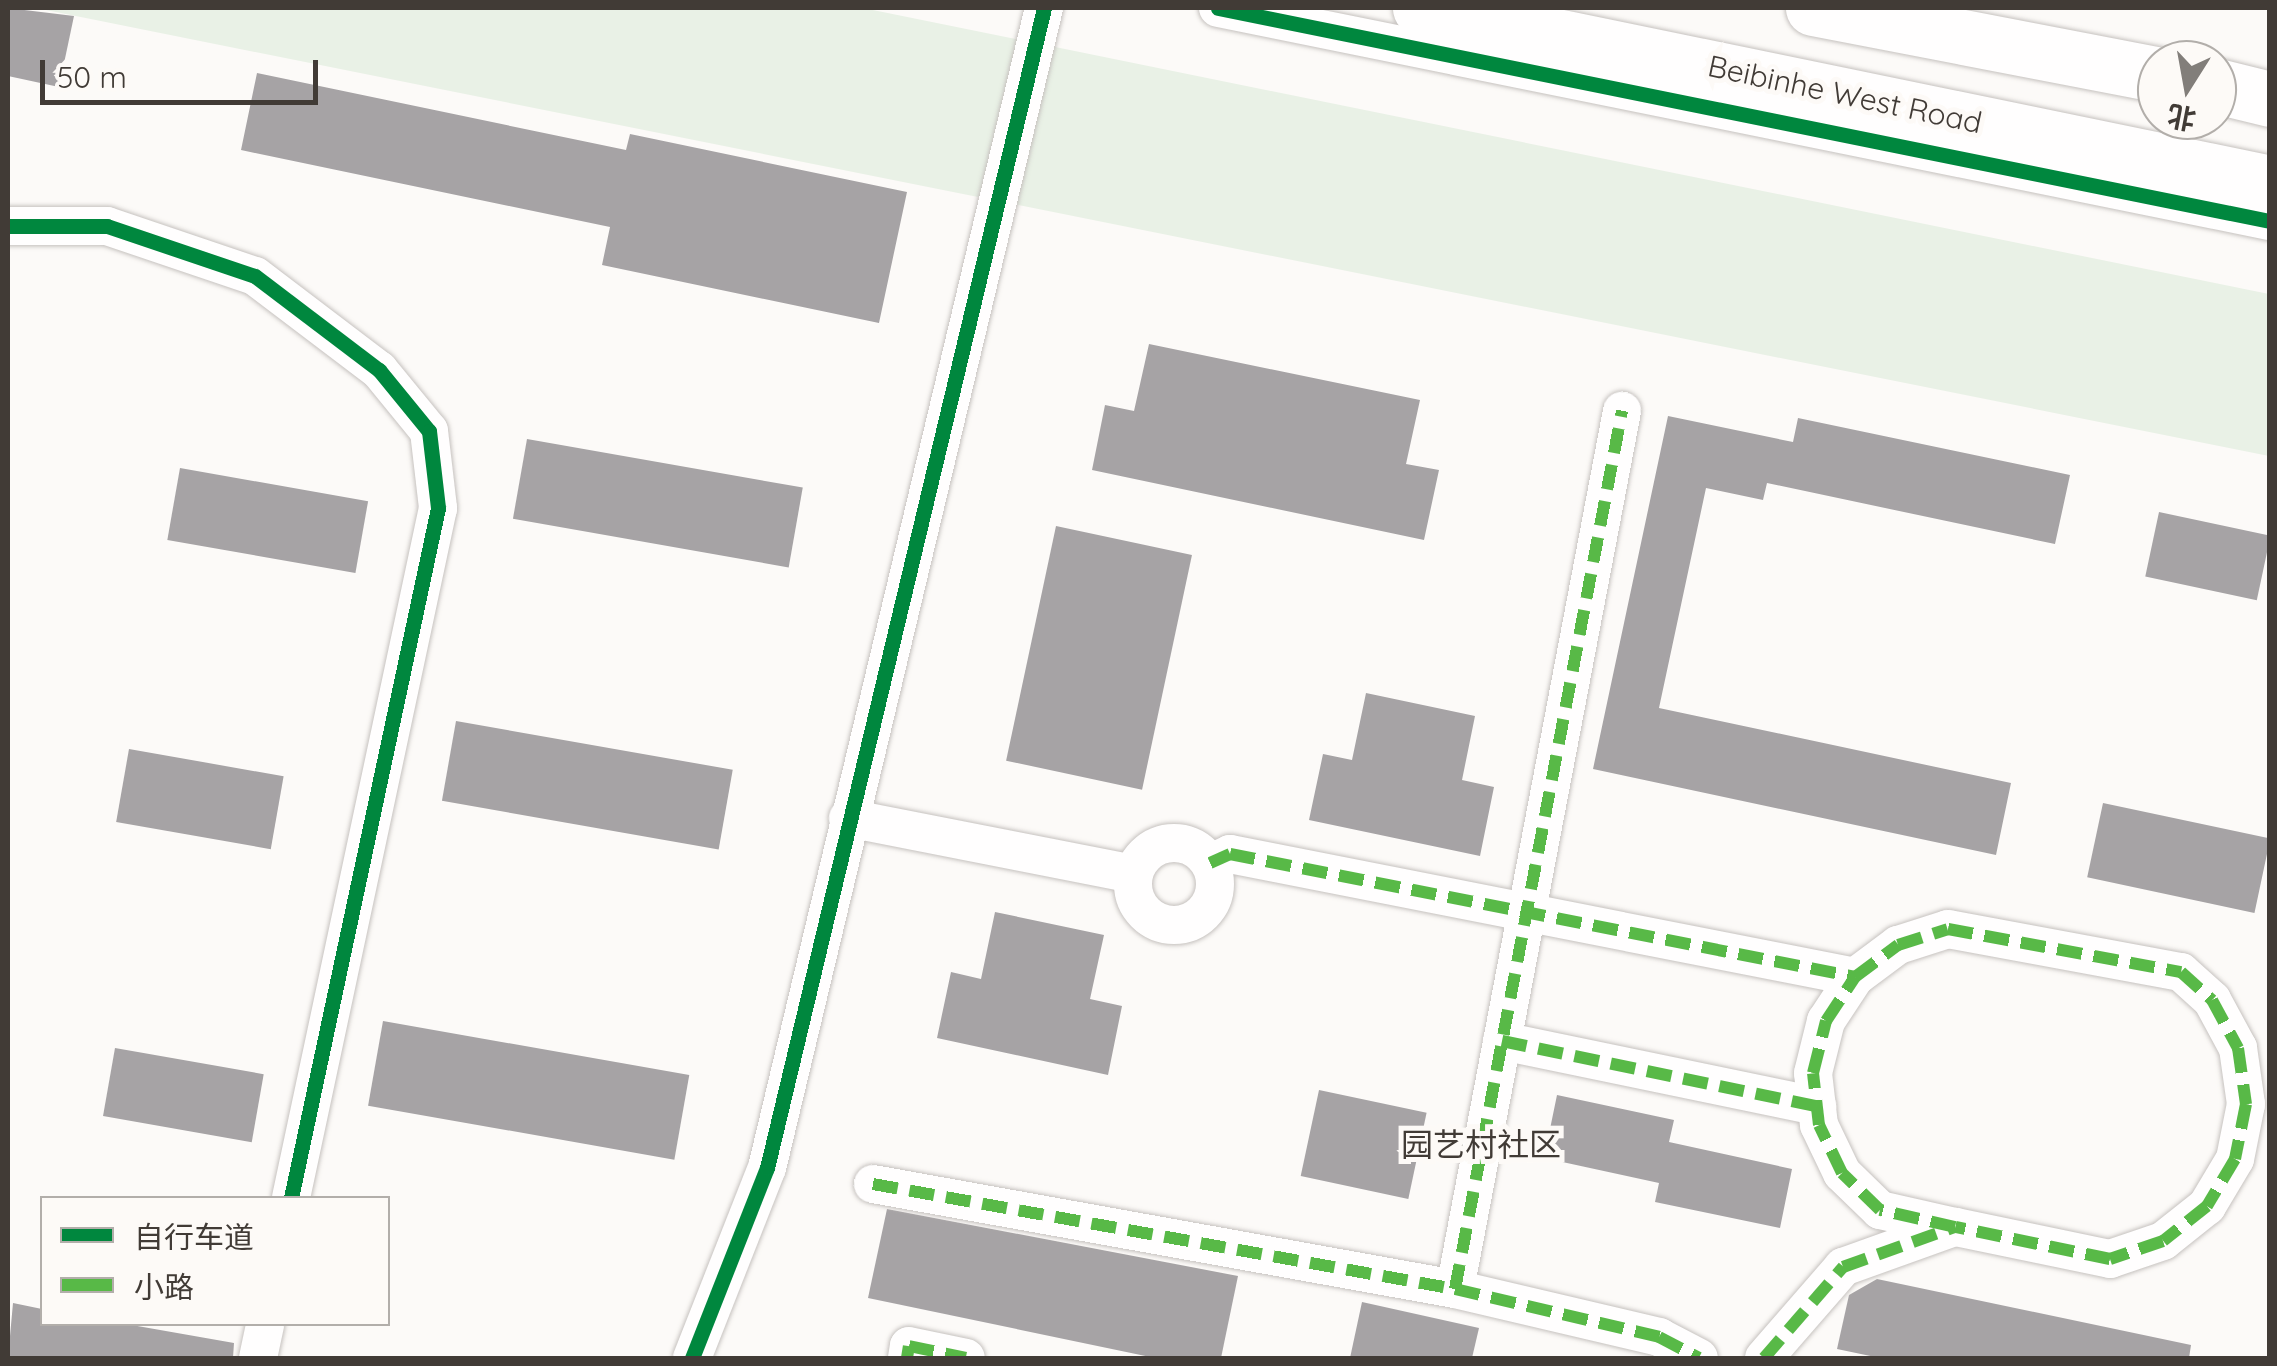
<!DOCTYPE html>
<html>
<head>
<meta charset="utf-8">
<style>
	body { margin:0 }
	#map { position:relative; width:2277px; height:1366px; overflow:hidden; background:#fcfaf8; font-family:Quicksand,"Noto Sans SC",sans-serif }
	div>[style] { position:absolute }
	.green>* { inset:0; background:#e9f1e6 }
	.building>* { inset:0; background:#a6a3a5; transform-origin:0 0 }
	.roads { filter:drop-shadow(0 0 2px #c6c2bf) drop-shadow(0 0 2px #c6c2bf) }
	.minor>* { height:38px; margin:-19px; padding:0 19px; transform-origin:19px; border-radius:19px; background:#fffefe }
	.minor>.ring { margin:-19px; padding:0; box-sizing:content-box; background:none; border:38px solid #fffefe; border-radius:50% }
	.primary>* { height:55px; margin:-27.5px; padding:0 27.5px; transform-origin:27.5px; border-radius:27.5px; background:#fffefe }
	.quiet>* { height:12px; margin-top:-6px; transform-origin:0; background:repeating-linear-gradient(90deg,#58b947 0 25px,transparent 0 37px) }
	.cycleway>* { height:15px; margin:-7.5px; padding:0 7.5px; transform-origin:7.5px; border-radius:7.5px; background:#00873e }
	span { translate:-50% -50%; white-space:nowrap; text-align:center; line-height:1.15; -webkit-text-stroke:10px #fdfaf7; paint-order:stroke }
	.street-label { font-size:30px; color:#413b36 }
	.neighbourhood-label { font-size:32px; color:#413b36 }
	.frame { position:absolute; inset:0; border:10px solid #413b36; pointer-events:none }
	.legend { position:absolute; left:40px; top:1196px; width:350px; height:130px; box-sizing:border-box; background:#fdfaf7; border:2px solid #b2aeaa; margin:0; padding:12px 18px; list-style:none; font-size:30px; color:#413b36 }
	.legend li { display:flex; align-items:center; gap:20px; height:50px }
	.legend b { width:50px; border:2px solid #b2aeaa }
	.north { position:absolute; left:2137px; top:40px; width:100px; height:100px; box-sizing:border-box; background:#fdfaf7; border:2px solid #b2aeaa; border-radius:50%; rotate:191deg; font-size:28px; font-weight:700; line-height:40px; text-align:center; color:#413b36 }
	.north::after { content:''; display:block; margin:auto; width:35px; height:45px; background:#827e7a; clip-path:polygon(50% 0,100% 100%,50% 72%,0 100%) }
	.scale { position:absolute; left:40px; top:60px; width:278px; height:45px; box-sizing:border-box; border:5px solid #413b36; border-top:0; padding-left:12px; font-size:30px; line-height:35px; white-space:nowrap; color:#413b36; -webkit-text-stroke:8px #fdfaf7; paint-order:stroke }
</style>
</head>
<body>
<div id="map">
	<div class="green">
		<div style="clip-path:polygon(36px 8px,863px 8px,2269px 294px,2269px 456px)"></div>
	</div>
	<div class="building">
		<div style="clip-path:polygon(8px 8px,74px 16px,59px 87px,8px 76px)"></div>
		<div style="clip-path:polygon(257px 73px,626px 150px,630px 134px,907px 192px,879px 323px,602px 265px,610px 227px,241px 150px)"></div>
		<div style="clip-path:polygon(1149px 344px,1420px 400px,1406px 464px,1439px 470px,1424px 540px,1092px 470px,1105px 405px,1134px 411px)"></div>
		<div style="clip-path:polygon(1668px 416px,1793px 442px,1798px 418px,2070px 475px,2055px 544px,1767px 483px,1763px 500px,1706px 488px,1659px 708px,2011px 783px,1996px 855px,1593px 769px)"></div>
		<div style="left:527px;top:439px;width:280px;height:81px;rotate:10deg"></div>
		<div style="left:180px;top:468px;width:191px;height:73px;rotate:10deg"></div>
		<div style="left:2159px;top:512px;width:114px;height:66px;rotate:12deg"></div>
		<div style="left:1056px;top:526px;width:139px;height:240px;rotate:12deg"></div>
		<div style="clip-path:polygon(1366px 693px,1475px 716px,1462px 780px,1494px 787px,1480px 856px,1309px 820px,1323px 754px,1352px 760px)"></div>
		<div style="left:456px;top:721px;width:281px;height:81px;rotate:10deg"></div>
		<div style="left:129px;top:749px;width:157px;height:74px;rotate:10deg"></div>
		<div style="left:2103px;top:803px;width:171px;height:76px;rotate:12deg"></div>
		<div style="clip-path:polygon(995px 912px,1104px 935px,1090px 999px,1122px 1006px,1108px 1075px,937px 1038px,951px 972px,981px 979px)"></div>
		<div style="left:383px;top:1021px;width:311px;height:86px;rotate:10deg"></div>
		<div style="left:115px;top:1048px;width:151px;height:69px;rotate:10deg"></div>
		<div style="left:1319px;top:1090px;width:110px;height:88px;rotate:12deg"></div>
		<div style="clip-path:polygon(1557px 1095px,1674px 1120px,1669px 1142px,1792px 1169px,1780px 1228px,1655px 1202px,1659px 1183px,1544px 1158px)"></div>
		<div style="clip-path:polygon(887px 1209px,1238px 1276px,1221px 1358px,1155px 1358px,868px 1298px)"></div>
		<div style="clip-path:polygon(1877px 1279px,2191px 1345px,2189px 1358px,1880px 1358px,1837px 1349px,1849px 1295px)"></div>
		<div style="clip-path:polygon(1362px 1302px,1479px 1328px,1472px 1358px,1350px 1358px)"></div>
		<div style="clip-path:polygon(13px 1303px,42px 1309px,42px 1324px,126px 1324px,234px 1343px,233px 1358px,8px 1358px)"></div>
	</div>
	<div class="roads">
		<div class="minor">
			<div style="left:1218px;top:8px;width:1073px;rotate:11.45deg"></div>
			<div style="left:8px;top:226px;width:99px"></div>
			<div style="left:107px;top:226px;width:156px;rotate:18.7deg"></div>
			<div style="left:255px;top:276px;width:156px;rotate:37.2deg"></div>
			<div style="left:379px;top:370px;width:79px;rotate:50.7deg"></div>
			<div style="left:429px;top:431px;width:78px;rotate:83.3deg"></div>
			<div style="left:438px;top:508px;width:705px;rotate:102.03deg"></div>
			<div style="left:848px;top:818px;width:290px;rotate:11.1deg"></div>
			<div class="ring" style="left:1133px;top:843px;width:44px;height:44px"></div>
			<div style="left:1210px;top:863px;width:22px;rotate:-24deg"></div>
			<div style="left:1230px;top:854px;width:637px;rotate:11.13deg"></div>
			<div style="left:1948px;top:929px;width:237px;rotate:10.5deg"></div>
			<div style="left:2181px;top:972px;width:42px;rotate:42.1deg"></div>
			<div style="left:2212px;top:1000px;width:55px;rotate:61.6deg"></div>
			<div style="left:2238px;top:1048px;width:57px;rotate:81.9deg"></div>
			<div style="left:2246px;top:1104px;width:56px;rotate:101.3deg"></div>
			<div style="left:2235px;top:1159px;width:55px;rotate:120.8deg"></div>
			<div style="left:2207px;top:1206px;width:56px;rotate:141.5deg"></div>
			<div style="left:2163px;top:1241px;width:56px;rotate:161.2deg"></div>
			<div style="left:2110px;top:1259px;width:158px;rotate:-168.3deg"></div>
			<div style="left:1955px;top:1227px;width:77px;rotate:-167.2deg"></div>
			<div style="left:1880px;top:1210px;width:53px;rotate:-135.8deg"></div>
			<div style="left:1842px;top:1173px;width:53px;rotate:-115.6deg"></div>
			<div style="left:1819px;top:1125px;width:52px;rotate:-96.6deg"></div>
			<div style="left:1813px;top:1073px;width:54px;rotate:-76deg"></div>
			<div style="left:1826px;top:1021px;width:53px;rotate:-56.6deg"></div>
			<div style="left:1855px;top:977px;width:54px;rotate:-36.7deg"></div>
			<div style="left:1898px;top:945px;width:52px;rotate:-17.7deg"></div>
			<div style="left:1502px;top:1041px;width:322px;rotate:11.7deg"></div>
			<div style="left:873px;top:1184px;width:591px;rotate:10.23deg"></div>
			<div style="left:1455px;top:1289px;width:210px;rotate:13.2deg"></div>
			<div style="left:1659px;top:1337px;width:45px;rotate:27.7deg"></div>
			<div style="left:1455px;top:1289px;width:894px;rotate:-79.23deg"></div>
			<div style="left:258px;top:1358px;width:35px;rotate:-78deg"></div>
			<div style="left:692px;top:1358px;width:204px;rotate:-68.5deg"></div>
			<div style="left:767px;top:1168px;width:1193px;rotate:-76.57deg"></div>
			<div style="left:907px;top:1358px;width:12px;rotate:-81deg"></div>
			<div style="left:909px;top:1346px;width:58px;rotate:11.9deg"></div>
			<div style="left:1764px;top:1358px;width:121px;rotate:-49deg"></div>
			<div style="left:1843px;top:1267px;width:119px;rotate:-19.7deg"></div>
		</div>
		<div class="primary">
			<div style="left:1420px;top:8px;width:868px;rotate:11.63deg"></div>
			<div style="left:1813px;top:8px;width:350px;rotate:10.9deg"></div>
			<div style="left:2217px;top:86px;width:55px;rotate:13.8deg"></div>
		</div>
	</div>
	<div class="quiet">
		<div style="left:1210px;top:863px;width:22px;rotate:-24deg"></div>
		<div style="left:1230px;top:854px;width:637px;rotate:11.13deg"></div>
		<div style="left:1948px;top:929px;width:237px;rotate:10.5deg"></div>
		<div style="left:2181px;top:972px;width:42px;rotate:42.1deg"></div>
		<div style="left:2212px;top:1000px;width:55px;rotate:61.6deg"></div>
		<div style="left:2238px;top:1048px;width:57px;rotate:81.9deg"></div>
		<div style="left:2246px;top:1104px;width:56px;rotate:101.3deg"></div>
		<div style="left:2235px;top:1159px;width:55px;rotate:120.8deg"></div>
		<div style="left:2207px;top:1206px;width:56px;rotate:141.5deg"></div>
		<div style="left:2163px;top:1241px;width:56px;rotate:161.2deg"></div>
		<div style="left:2110px;top:1259px;width:158px;rotate:-168.3deg"></div>
		<div style="left:1955px;top:1227px;width:77px;rotate:-167.2deg"></div>
		<div style="left:1880px;top:1210px;width:53px;rotate:-135.8deg"></div>
		<div style="left:1842px;top:1173px;width:53px;rotate:-115.6deg"></div>
		<div style="left:1819px;top:1125px;width:52px;rotate:-96.6deg"></div>
		<div style="left:1813px;top:1073px;width:54px;rotate:-76deg"></div>
		<div style="left:1826px;top:1021px;width:53px;rotate:-56.6deg"></div>
		<div style="left:1855px;top:977px;width:54px;rotate:-36.7deg"></div>
		<div style="left:1898px;top:945px;width:52px;rotate:-17.7deg"></div>
		<div style="left:1502px;top:1041px;width:322px;rotate:11.7deg"></div>
		<div style="left:873px;top:1184px;width:591px;rotate:10.23deg"></div>
		<div style="left:1455px;top:1289px;width:210px;rotate:13.2deg"></div>
		<div style="left:1659px;top:1337px;width:45px;rotate:27.7deg"></div>
		<div style="left:1455px;top:1289px;width:894px;rotate:-79.23deg"></div>
		<div style="left:907px;top:1358px;width:12px;rotate:-81deg"></div>
		<div style="left:909px;top:1346px;width:58px;rotate:11.9deg"></div>
		<div style="left:1764px;top:1358px;width:121px;rotate:-49deg"></div>
		<div style="left:1843px;top:1267px;width:119px;rotate:-19.7deg"></div>
	</div>
	<div class="cycleway">
		<div style="left:1218px;top:8px;width:1073px;rotate:11.45deg"></div>
		<div style="left:8px;top:226px;width:99px"></div>
		<div style="left:107px;top:226px;width:156px;rotate:18.7deg"></div>
		<div style="left:255px;top:276px;width:156px;rotate:37.2deg"></div>
		<div style="left:379px;top:370px;width:79px;rotate:50.7deg"></div>
		<div style="left:429px;top:431px;width:78px;rotate:83.3deg"></div>
		<div style="left:438px;top:508px;width:705px;rotate:102.03deg"></div>
		<div style="left:692px;top:1358px;width:204px;rotate:-68.5deg"></div>
		<div style="left:767px;top:1168px;width:1193px;rotate:-76.57deg"></div>
	</div>
	<div class="street-label">
		<span style="left:1845px;top:94px;rotate:12deg">Beibinhe West Road</span>
	</div>
	<div class="neighbourhood-label">
		<span style="left:1481px;top:1144px">园艺村社区</span>
	</div>
	<div class="frame"></div>
	<ul class="legend">
	<li><b style="height:12px;background:#00873e"></b>自行车道</li>
	<li><b style="height:12px;background:#58b947"></b>小路</li>
	</ul>
	<div class="north">北</div>
	<div class="scale">50 m</div>
</div>
</body>
</html>
